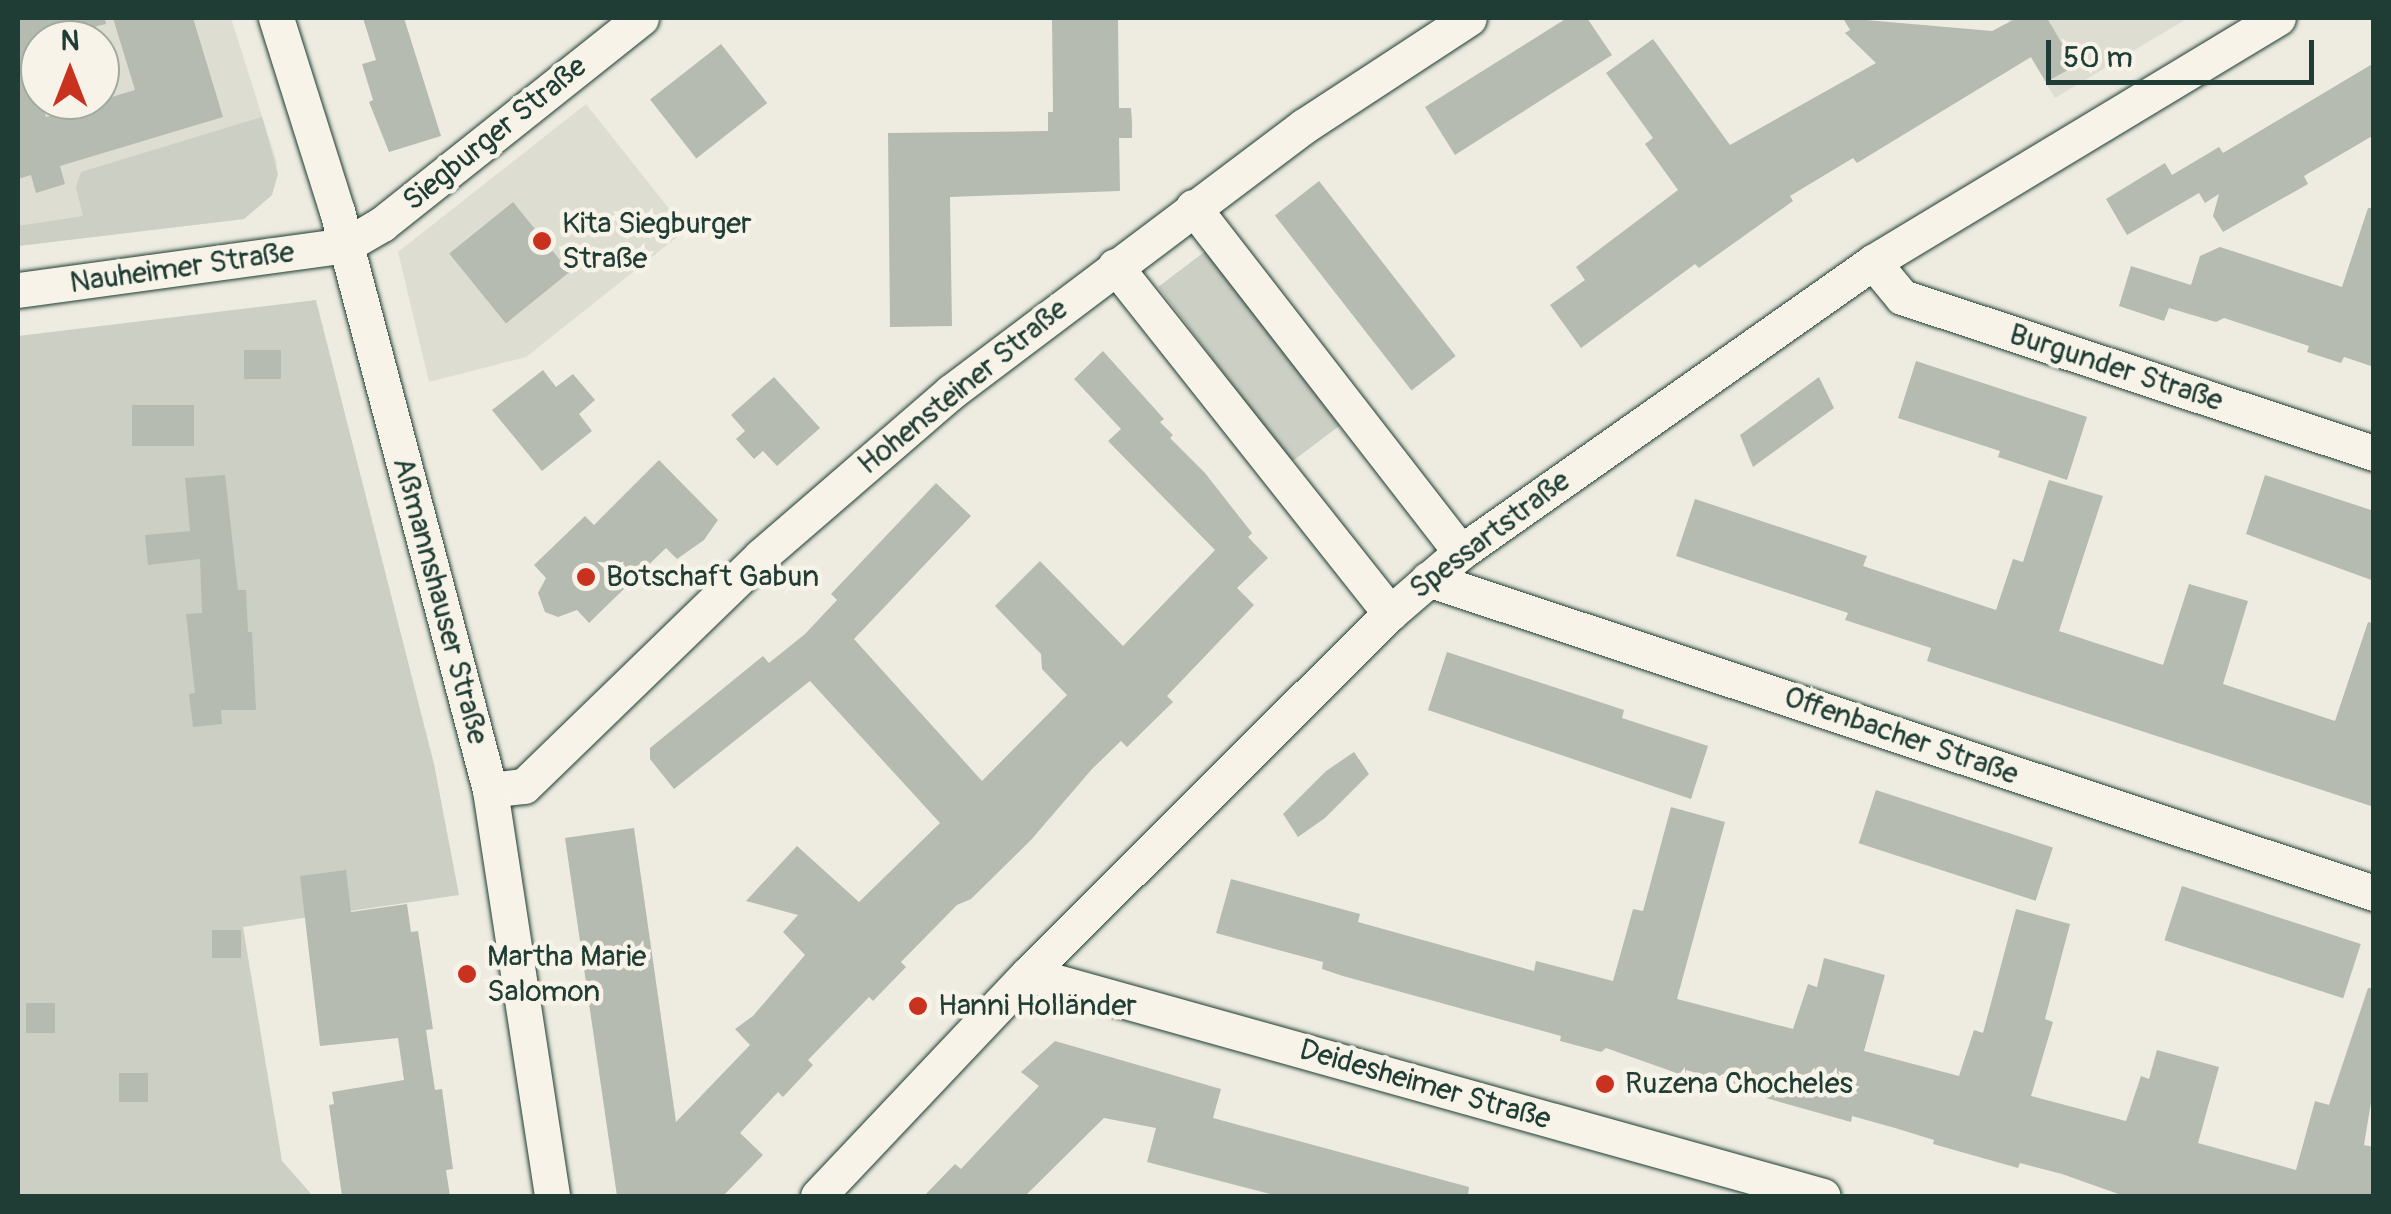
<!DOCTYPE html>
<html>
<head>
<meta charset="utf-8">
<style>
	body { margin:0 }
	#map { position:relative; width:2391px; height:1214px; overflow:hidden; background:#eeece1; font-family:Pangolin,sans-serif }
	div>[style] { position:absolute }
	.built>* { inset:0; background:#ddddd2 }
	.green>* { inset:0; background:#cccfc4; transform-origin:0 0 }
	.building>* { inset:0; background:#b5bbb0; transform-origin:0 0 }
	.roads { filter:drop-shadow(0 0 2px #1f3d34) drop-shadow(0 0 2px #1f3d34) }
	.minor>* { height:35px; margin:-17.5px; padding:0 17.5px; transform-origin:17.5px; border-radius:17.5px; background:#f7f3e8 }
	.dots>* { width:28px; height:28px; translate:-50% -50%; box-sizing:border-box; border:5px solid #f7f3e8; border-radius:50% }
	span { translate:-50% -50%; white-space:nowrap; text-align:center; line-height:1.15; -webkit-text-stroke:9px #f7f3e8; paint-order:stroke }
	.street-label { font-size:30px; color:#1f3d34 }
	.poi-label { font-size:30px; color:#1f3d34 }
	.left { translate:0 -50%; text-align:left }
	.frame { position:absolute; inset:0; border:20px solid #1f3d34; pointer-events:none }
	.north { position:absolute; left:20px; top:20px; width:100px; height:100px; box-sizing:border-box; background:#f7f3e8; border:2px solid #a1aaa0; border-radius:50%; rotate:0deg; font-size:28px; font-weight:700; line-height:40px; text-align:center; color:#1f3d34 }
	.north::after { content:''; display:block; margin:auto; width:35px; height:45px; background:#c8321e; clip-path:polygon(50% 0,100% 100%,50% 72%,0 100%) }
	.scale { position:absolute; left:2046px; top:40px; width:268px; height:45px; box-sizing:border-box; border:5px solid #1f3d34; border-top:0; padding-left:12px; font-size:30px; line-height:35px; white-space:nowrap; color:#1f3d34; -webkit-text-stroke:8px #f7f3e8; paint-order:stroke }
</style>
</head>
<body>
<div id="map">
	<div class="built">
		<div style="clip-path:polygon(evenodd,18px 18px,231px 18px,277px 163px,272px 195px,244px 219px,18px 246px,18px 18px,40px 40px,100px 40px,100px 100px,40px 100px,40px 40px)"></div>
		<div style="clip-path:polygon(2007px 18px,2188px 18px,2055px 98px)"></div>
		<div style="clip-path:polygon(586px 104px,686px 230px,526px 357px,429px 382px,398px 252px)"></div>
	</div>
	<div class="green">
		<div style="clip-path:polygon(262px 117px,278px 174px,272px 195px,244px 219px,18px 246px,18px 226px,83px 216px,76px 187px,81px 172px)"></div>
		<div style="left:1207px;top:250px;width:220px;height:61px;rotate:53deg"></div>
		<div style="clip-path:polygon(316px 300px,434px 764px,459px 895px,243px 927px,282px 1161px,313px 1196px,18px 1196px,18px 336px)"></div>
	</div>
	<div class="building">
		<div style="clip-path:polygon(18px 18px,105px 18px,106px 24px,40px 40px,40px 45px,26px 49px,46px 117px,135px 90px,113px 18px,193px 18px,223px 117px,60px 166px,65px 184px,36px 193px,31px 175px,18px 179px)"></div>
		<div style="clip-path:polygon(363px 18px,404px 18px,441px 136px,389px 152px,369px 102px,373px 100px,362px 64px,376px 60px)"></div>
		<div style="clip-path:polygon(1052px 18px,1118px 18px,1119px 108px,1131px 108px,1132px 123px,1132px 138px,1119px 138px,1120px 191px,950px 197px,952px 326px,890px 327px,888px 133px,1048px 131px,1048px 112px,1053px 112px)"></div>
		<div style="clip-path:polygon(1567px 18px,1587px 18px,1612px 55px,1455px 155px,1425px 107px)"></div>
		<div style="clip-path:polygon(1843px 18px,1992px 31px,2017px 18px,2047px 18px,2075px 66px,2046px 82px,2031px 57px,1857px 163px,1853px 158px,1790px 196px,1793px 201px,1699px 268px,1695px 264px,1581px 348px,1550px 305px,1585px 280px,1576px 267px,1678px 190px,1645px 144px,1653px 138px,1606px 73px,1653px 39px,1730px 145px,1876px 63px,1845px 33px,1850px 30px)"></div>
		<div style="left:721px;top:44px;width:75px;height:90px;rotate:52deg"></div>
		<div style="clip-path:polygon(2374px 63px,2374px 135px,2304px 176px,2308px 184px,2223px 232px,2213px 216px,2219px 194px,2205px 203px,2199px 193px,2127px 235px,2106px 199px,2165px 163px,2172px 175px,2219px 147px,2223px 153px)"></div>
		<div style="left:1319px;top:181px;width:222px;height:56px;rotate:52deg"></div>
		<div style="left:513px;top:202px;width:90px;height:82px;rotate:51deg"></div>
		<div style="clip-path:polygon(2368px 208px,2374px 208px,2374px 367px,2344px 357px,2341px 363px,2307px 352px,2309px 346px,2224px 318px,2216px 322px,2169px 308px,2164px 321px,2119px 306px,2131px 266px,2191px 285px,2200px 256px,2220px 247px,2342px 287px)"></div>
		<div style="left:244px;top:350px;width:37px;height:29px"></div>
		<div style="clip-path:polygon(1103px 351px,1164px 419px,1160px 422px,1173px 435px,1170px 438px,1205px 473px,1252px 533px,1248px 537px,1268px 558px,1237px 588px,1254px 605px,1167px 696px,1173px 702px,1127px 747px,1121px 741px,1092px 769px,1031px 840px,971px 899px,957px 905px,901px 962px,906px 967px,873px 1001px,869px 997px,808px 1060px,813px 1065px,783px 1097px,778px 1092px,740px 1133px,763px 1155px,723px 1196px,617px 1196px,565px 838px,634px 828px,676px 1122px,750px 1045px,735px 1029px,753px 1016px,805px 955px,783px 932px,798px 915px,746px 901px,797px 846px,859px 902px,940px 823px,810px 681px,674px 789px,650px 759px,650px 748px,763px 656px,769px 663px,805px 634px,837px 600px,831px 594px,936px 483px,971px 516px,854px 639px,982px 781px,1067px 695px,1042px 669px,1041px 654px,995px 606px,1040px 561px,1123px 646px,1215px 550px,1108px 441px,1121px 429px,1074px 379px)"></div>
		<div style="clip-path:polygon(1916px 361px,2087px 417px,2067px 480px,1998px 457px,2000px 451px,1898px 418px)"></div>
		<div style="clip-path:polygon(543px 370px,556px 387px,573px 374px,595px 400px,579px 414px,592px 431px,542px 471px,492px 410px)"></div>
		<div style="clip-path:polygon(774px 377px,820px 428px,777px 466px,763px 451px,754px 459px,736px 439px,745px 431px,731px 415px)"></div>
		<div style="clip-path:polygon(1819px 377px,1834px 408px,1753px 467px,1740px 435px)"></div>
		<div style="left:132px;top:405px;width:62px;height:41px"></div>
		<div style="clip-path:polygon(659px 460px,718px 520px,704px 540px,677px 559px,666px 548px,589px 623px,577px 610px,558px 617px,545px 612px,538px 593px,546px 578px,534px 565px,585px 516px,594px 525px)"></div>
		<div style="clip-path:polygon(225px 475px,238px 590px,246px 590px,248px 632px,252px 632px,256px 710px,221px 710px,222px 724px,193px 727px,189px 694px,195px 693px,186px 614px,202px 613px,200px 559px,148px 565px,145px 535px,190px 531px,185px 478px)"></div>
		<div style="clip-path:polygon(2265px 475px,2374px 511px,2374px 581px,2246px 534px)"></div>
		<div style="clip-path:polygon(2049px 480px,2103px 496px,2059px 631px,2163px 665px,2189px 584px,2248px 601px,2223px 684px,2335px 721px,2368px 622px,2374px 623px,2374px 807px,1927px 661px,1931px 648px,1845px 620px,1848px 613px,1676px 556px,1695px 499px,1867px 556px,1863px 566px,1996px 610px,2013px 559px,2023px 562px)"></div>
		<div style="clip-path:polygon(1447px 652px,1624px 710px,1622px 718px,1708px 746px,1691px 799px,1428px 710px)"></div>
		<div style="clip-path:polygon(1354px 752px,1369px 774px,1325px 818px,1298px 837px,1283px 814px,1326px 771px)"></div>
		<div style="left:1876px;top:790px;width:186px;height:56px;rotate:18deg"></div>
		<div style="clip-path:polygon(1671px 807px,1725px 822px,1677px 999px,1793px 1029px,1808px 984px,1817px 987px,1824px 958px,1885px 975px,1864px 1051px,1959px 1076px,1974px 1030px,1983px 1033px,2016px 909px,2070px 924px,2045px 1019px,2053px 1022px,2031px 1096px,2126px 1121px,2141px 1076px,2149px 1079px,2157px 1050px,2219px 1067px,2198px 1143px,2296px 1170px,2315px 1101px,2329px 1105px,2368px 988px,2374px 988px,2374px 1084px,2364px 1145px,2374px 1147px,2374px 1196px,2124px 1196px,2062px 1174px,2020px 1163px,2018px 1168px,1933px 1144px,1934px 1140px,1895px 1128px,1852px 1116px,1851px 1122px,1766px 1098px,1768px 1093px,1686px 1070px,1685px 1076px,1606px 1048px,1601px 1052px,1560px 1041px,1561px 1036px,1343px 976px,1322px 969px,1323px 962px,1216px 933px,1231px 879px,1360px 914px,1358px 922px,1534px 971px,1536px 961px,1613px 981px,1633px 909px,1643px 911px)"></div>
		<div style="clip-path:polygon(346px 870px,351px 912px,407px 904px,411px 932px,418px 931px,433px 1029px,426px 1030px,435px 1090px,442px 1089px,453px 1169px,446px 1170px,450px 1196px,342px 1196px,329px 1105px,334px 1104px,332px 1092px,404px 1080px,398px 1038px,320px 1046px,300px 876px)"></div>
		<div style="left:2182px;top:886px;width:188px;height:57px;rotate:18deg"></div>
		<div style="left:212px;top:930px;width:29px;height:28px"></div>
		<div style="left:26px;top:1003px;width:29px;height:30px"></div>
		<div style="clip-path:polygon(1055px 1041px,1221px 1089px,1213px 1118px,1469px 1187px,1468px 1196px,1278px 1196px,1147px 1162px,1156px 1128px,1104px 1118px,1025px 1196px,924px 1196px,955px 1164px,961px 1169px,1039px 1086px,1021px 1072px)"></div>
		<div style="left:119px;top:1073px;width:29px;height:29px"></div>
	</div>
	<div class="roads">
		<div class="minor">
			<div style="left:276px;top:18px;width:202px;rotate:72.5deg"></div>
			<div style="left:337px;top:211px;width:599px;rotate:75.2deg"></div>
			<div style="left:490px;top:790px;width:411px;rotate:81.3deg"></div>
			<div style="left:1193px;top:207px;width:437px;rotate:52.2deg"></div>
			<div style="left:1873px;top:262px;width:45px;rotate:50.4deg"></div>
			<div style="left:1902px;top:297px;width:497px;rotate:18.3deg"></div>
			<div style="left:1115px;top:266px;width:443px;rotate:51.6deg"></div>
			<div style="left:18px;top:290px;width:331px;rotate:-7.8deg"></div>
			<div style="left:346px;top:245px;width:42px;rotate:-30.3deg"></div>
			<div style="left:382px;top:224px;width:331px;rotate:-38.5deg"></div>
			<div style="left:1428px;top:579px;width:997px;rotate:18.36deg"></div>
			<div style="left:490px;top:790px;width:34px;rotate:-7deg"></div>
			<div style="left:524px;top:786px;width:330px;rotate:-44.1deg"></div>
			<div style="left:761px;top:556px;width:251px;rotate:-40.8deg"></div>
			<div style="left:951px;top:392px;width:442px;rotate:-37deg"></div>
			<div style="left:1304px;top:126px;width:197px;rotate:-33.2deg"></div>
			<div style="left:1028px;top:974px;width:825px;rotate:15.6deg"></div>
			<div style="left:818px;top:1196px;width:306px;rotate:-46.6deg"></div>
			<div style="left:1028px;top:974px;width:511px;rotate:-44.92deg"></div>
			<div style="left:1390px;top:613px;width:94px;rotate:-40.7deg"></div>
			<div style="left:1461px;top:552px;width:504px;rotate:-35.14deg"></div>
			<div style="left:1873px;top:262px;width:473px;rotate:-31.1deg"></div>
		</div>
	</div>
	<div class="dots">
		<div style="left:542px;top:241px;background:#c8321e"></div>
		<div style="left:586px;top:577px;background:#c8321e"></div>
		<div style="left:467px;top:974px;background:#c8321e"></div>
		<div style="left:918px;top:1006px;background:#c8321e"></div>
		<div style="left:1605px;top:1084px;background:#c8321e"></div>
	</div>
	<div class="street-label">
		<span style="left:495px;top:134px;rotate:-39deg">Siegburger Straße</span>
		<span style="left:182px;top:268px;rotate:-8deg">Nauheimer Straße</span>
		<span style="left:2116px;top:368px;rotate:18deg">Burgunder Straße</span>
		<span style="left:963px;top:387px;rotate:-39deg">Hohensteiner Straße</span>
		<span style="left:1490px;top:535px;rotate:-37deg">Spessartstraße</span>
		<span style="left:440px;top:601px;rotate:75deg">Aßmannshauser Straße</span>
		<span style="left:1901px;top:736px;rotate:19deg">Offenbacher Straße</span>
		<span style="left:1425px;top:1085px;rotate:16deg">Deidesheimer Straße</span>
	</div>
	<div class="poi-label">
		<span class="left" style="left:562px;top:241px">Kita Siegburger<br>Straße</span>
		<span class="left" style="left:606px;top:577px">Botschaft Gabun</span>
		<span class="left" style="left:487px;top:974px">Martha Marie<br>Salomon</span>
		<span class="left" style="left:938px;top:1006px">Hanni Holländer</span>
		<span class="left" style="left:1625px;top:1084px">Ruzena Chocheles</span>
	</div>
	<div class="frame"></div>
	<div class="north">N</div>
	<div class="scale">50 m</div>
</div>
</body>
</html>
